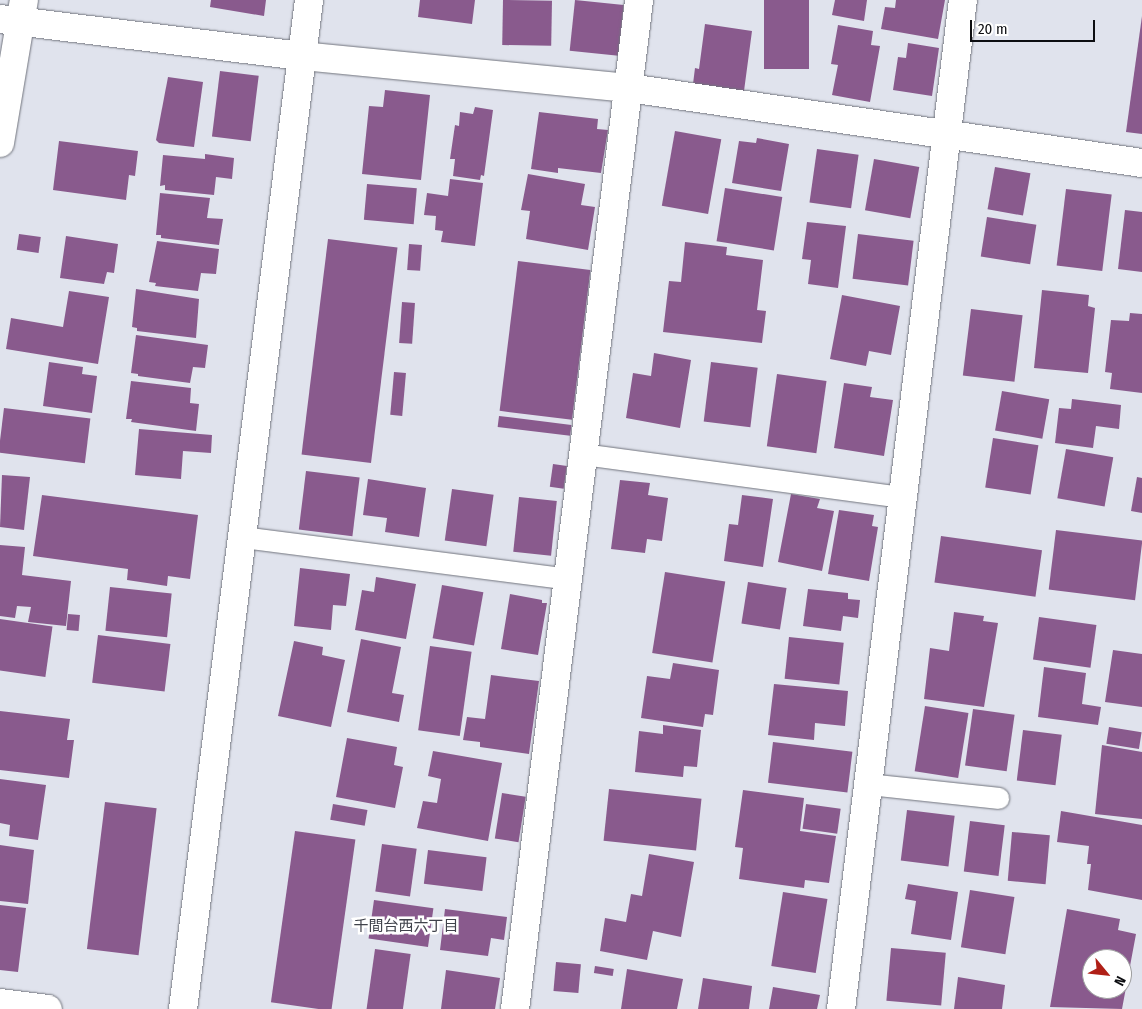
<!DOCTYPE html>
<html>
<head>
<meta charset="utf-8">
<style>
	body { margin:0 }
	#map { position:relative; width:1142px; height:1009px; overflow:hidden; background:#e0e3ed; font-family:"Fira Sans Condensed","Noto Sans JP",sans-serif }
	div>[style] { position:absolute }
	.building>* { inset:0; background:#895a8d; transform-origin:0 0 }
	.roads { filter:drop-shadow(0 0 1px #71747d) drop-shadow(0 0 1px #71747d) }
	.lane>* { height:21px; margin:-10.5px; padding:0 10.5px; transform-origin:10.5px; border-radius:10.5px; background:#fff }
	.street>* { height:28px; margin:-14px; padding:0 14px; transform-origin:14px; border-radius:14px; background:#fff }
	.secondary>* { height:28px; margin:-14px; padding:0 14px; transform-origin:14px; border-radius:14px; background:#fff }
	span { translate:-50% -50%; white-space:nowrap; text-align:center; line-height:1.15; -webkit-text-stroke:5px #fff; paint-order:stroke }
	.neighbourhood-label { font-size:15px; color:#40434b }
	.north { position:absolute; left:1082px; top:949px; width:50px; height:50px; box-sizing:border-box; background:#fff; border:1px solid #9e9fa0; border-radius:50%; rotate:118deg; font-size:14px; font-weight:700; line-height:20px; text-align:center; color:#0d0e12 }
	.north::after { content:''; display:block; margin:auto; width:18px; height:22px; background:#b02018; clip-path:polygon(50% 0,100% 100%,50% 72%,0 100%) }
	.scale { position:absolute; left:970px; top:20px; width:125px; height:22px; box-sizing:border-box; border:2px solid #0d0e12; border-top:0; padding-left:6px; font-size:15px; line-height:18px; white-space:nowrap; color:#0d0e12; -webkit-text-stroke:4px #fff; paint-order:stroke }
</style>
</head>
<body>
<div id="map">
	<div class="building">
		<div style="clip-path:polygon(211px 0,266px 0,264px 16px,210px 7px)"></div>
		<div style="clip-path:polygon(420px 0,475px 0,472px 24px,418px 17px)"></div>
		<div style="left:503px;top:0;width:49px;height:45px;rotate:1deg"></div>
		<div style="left:575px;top:0;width:49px;height:51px;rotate:6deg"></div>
		<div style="left:764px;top:0;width:45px;height:69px"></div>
		<div style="clip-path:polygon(835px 0,867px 0,864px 21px,832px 15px)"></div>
		<div style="clip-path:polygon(896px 0,945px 0,938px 39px,881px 29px,885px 7px,895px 8px)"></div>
		<div style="clip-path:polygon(1142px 16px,1142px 134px,1126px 132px)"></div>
		<div style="clip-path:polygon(705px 24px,752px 31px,744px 91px,693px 84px,695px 68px,699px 69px)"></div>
		<div style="clip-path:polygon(838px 25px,873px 31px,871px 45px,880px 46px,870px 102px,832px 95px,838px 65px,831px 64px)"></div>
		<div style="clip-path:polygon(908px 43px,939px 48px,932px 96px,893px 90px,898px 57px,906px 58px)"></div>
		<div style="left:220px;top:71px;width:39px;height:66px;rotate:7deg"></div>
		<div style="clip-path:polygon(168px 77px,203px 82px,194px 147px,159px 143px,156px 140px)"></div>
		<div style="clip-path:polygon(385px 90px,430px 95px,421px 180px,362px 174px,369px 106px,383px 107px)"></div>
		<div style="clip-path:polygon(475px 107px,493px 110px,484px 176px,481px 175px,480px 180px,453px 176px,455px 159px,450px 159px,455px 125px,459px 126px,460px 112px,473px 114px)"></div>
		<div style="clip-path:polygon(539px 112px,598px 119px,597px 129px,608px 130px,601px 173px,558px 168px,558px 173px,531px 169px)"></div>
		<div style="left:675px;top:131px;width:47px;height:76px;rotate:10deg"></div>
		<div style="clip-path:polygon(757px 138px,789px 144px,781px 191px,732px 183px,739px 141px,756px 143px)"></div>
		<div style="clip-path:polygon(59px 141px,138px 151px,135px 176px,129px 175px,126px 200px,53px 190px)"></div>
		<div style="left:817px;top:149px;width:42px;height:54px;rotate:8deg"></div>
		<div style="clip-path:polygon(205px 154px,234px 158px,232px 179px,216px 177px,214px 195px,165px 190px,165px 185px,160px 186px,163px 155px,205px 159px)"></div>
		<div style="left:874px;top:159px;width:46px;height:52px;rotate:10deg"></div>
		<div style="left:995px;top:167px;width:36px;height:43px;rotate:10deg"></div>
		<div style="clip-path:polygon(528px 174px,585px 184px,581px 205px,595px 207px,588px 250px,526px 239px,530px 211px,521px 210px)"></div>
		<div style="clip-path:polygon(450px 179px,483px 183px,475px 246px,441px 242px,443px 231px,435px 230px,436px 216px,424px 215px,427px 193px,448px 196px)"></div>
		<div style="left:367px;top:184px;width:50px;height:36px;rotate:5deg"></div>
		<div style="left:725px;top:188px;width:58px;height:54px;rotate:9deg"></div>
		<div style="left:1066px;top:189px;width:46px;height:77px;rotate:7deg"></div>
		<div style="clip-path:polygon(160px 193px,210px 198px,207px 218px,223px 219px,219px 245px,161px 238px,161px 235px,156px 235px)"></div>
		<div style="clip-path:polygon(1125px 210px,1142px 212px,1142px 272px,1118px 269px)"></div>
		<div style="left:987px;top:217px;width:50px;height:40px;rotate:9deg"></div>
		<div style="clip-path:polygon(807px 222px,846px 226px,838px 288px,808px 284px,811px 260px,802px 259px)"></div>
		<div style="left:19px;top:234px;width:22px;height:16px;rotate:8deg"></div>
		<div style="left:858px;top:234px;width:56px;height:45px;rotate:7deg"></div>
		<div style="clip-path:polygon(66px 236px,118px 244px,114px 273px,107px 272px,104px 284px,60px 278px)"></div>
		<div style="left:328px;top:239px;width:70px;height:217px;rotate:7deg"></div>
		<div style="clip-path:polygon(157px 241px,219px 249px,216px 274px,201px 273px,198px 291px,155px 286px,156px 283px,149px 282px)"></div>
		<div style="clip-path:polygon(685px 242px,727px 247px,726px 255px,763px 260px,757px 310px,766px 311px,762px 343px,663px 332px,669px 281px,681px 282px)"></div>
		<div style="left:409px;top:244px;width:13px;height:26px;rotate:4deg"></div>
		<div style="left:518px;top:261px;width:73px;height:151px;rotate:7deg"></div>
		<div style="clip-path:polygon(136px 289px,199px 299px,196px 338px,137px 331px,137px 328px,132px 327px)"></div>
		<div style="clip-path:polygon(1042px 290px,1089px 295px,1088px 306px,1095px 308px,1088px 373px,1034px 368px)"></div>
		<div style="clip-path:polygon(69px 291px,109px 297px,98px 364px,6px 349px,11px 318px,63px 327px)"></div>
		<div style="clip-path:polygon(842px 295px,900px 306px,891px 355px,869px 351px,866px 366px,830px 359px)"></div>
		<div style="left:402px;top:302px;width:13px;height:41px;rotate:4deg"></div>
		<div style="left:971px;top:309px;width:52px;height:67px;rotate:7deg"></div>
		<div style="clip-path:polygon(1130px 313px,1142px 314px,1142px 393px,1110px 389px,1112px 373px,1105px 372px,1111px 320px,1129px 321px)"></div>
		<div style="clip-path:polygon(136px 335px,208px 345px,205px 368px,193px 367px,190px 383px,138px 376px,138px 374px,131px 373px)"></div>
		<div style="clip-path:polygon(654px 353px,691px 360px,680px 428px,626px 418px,633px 373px,651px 376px)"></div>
		<div style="clip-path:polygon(49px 362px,83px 367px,82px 374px,97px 376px,92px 413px,43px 406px)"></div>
		<div style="left:711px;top:362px;width:47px;height:60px;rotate:7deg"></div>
		<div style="left:394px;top:372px;width:12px;height:43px;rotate:5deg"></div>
		<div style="left:777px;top:374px;width:50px;height:73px;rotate:8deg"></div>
		<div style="clip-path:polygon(131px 381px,191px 388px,190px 403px,199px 404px,196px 431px,131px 422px,132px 419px,126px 419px)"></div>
		<div style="clip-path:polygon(844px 383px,872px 387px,870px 397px,893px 400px,884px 456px,834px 448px)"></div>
		<div style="left:1002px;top:391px;width:48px;height:40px;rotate:10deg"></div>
		<div style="clip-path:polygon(1072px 399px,1121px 405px,1119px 429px,1096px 426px,1093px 448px,1055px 443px,1059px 408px,1071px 409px)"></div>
		<div style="left:4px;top:408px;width:87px;height:45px;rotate:7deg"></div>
		<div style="left:499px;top:416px;width:73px;height:11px;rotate:7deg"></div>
		<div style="clip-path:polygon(139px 429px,212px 435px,211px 453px,183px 451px,181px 479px,135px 475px)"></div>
		<div style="left:993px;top:438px;width:46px;height:50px;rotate:9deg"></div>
		<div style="left:1066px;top:449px;width:48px;height:50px;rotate:10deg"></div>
		<div style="left:553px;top:464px;width:14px;height:23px;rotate:8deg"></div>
		<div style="left:306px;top:471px;width:54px;height:59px;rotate:7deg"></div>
		<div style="clip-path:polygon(2px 475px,30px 477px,24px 530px,0 527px)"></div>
		<div style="clip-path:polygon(1137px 477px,1142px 478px,1142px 513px,1131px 511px)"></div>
		<div style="clip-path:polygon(368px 479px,426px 488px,419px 537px,385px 532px,387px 518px,363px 515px)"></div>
		<div style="clip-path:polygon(620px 480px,650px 483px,648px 495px,668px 498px,662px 541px,647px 539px,645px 553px,611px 549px)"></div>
		<div style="left:452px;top:489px;width:42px;height:52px;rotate:8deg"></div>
		<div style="clip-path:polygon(791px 494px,820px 499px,817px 508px,834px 511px,822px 571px,778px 562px)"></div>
		<div style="clip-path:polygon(42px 495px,198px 515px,190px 579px,168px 576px,167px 586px,127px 580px,128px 569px,33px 556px)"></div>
		<div style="clip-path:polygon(742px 495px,773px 499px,763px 567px,724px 561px,729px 524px,738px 525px)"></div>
		<div style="left:519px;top:497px;width:38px;height:55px;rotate:6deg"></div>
		<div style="clip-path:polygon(839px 510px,874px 515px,872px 526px,878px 527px,869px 581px,828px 574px)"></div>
		<div style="left:1056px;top:530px;width:87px;height:60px;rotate:7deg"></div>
		<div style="left:941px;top:536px;width:102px;height:47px;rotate:8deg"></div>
		<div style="clip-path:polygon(0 545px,25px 547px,22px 575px,71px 581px,66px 626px,28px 622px,31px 607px,17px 606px,15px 618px,0 616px)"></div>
		<div style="clip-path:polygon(300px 568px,350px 574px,346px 606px,333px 605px,331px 630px,294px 626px)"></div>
		<div style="left:665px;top:572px;width:61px;height:82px;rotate:9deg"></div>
		<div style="clip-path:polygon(376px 577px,416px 584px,406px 639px,355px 630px,362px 590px,374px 592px)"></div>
		<div style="left:748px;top:582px;width:39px;height:42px;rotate:9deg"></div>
		<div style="left:442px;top:585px;width:42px;height:54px;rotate:10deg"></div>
		<div style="left:110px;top:587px;width:62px;height:44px;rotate:6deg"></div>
		<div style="clip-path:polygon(808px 589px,848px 593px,848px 599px,860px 600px,858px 618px,843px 616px,841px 631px,803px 626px)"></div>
		<div style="clip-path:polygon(510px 594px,542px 600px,542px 603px,547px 603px,538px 655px,501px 649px)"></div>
		<div style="clip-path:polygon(954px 612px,984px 616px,983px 621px,998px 623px,984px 707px,924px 699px,930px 648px,949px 651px)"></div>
		<div style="left:68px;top:614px;width:12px;height:16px;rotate:5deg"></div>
		<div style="left:1039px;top:617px;width:58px;height:43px;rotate:8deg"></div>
		<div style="left:0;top:619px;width:53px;height:51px;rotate:8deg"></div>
		<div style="left:98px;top:635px;width:73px;height:48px;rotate:7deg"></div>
		<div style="left:789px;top:637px;width:55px;height:42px;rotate:6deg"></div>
		<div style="clip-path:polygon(361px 639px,401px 647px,392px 693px,404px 695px,399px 722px,347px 712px)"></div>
		<div style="clip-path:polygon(294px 641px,323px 647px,322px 655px,345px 660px,331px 727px,278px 716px)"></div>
		<div style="left:430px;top:646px;width:42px;height:85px;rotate:8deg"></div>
		<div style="clip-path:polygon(1113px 650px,1142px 654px,1142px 707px,1105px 702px)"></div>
		<div style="clip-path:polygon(673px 663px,719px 670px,713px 715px,705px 714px,703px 727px,641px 718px,647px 676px,670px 679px)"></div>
		<div style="clip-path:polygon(1044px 667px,1086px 673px,1082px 704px,1101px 707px,1098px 725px,1038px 717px)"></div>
		<div style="clip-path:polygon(491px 675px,539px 681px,529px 754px,480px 747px,480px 742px,463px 740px,467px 717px,485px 719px)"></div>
		<div style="clip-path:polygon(774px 684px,848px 691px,845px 726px,815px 723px,814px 740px,768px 735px)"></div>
		<div style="left:925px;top:706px;width:44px;height:66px;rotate:9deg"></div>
		<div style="left:973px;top:709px;width:42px;height:57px;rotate:8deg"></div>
		<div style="clip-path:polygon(0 711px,70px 719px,67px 740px,74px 740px,69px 778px,0 770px)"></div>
		<div style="clip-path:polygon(663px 725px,701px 730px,697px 767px,684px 766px,683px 777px,635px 772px,639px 731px,663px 734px)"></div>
		<div style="left:1109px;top:727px;width:33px;height:17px;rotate:9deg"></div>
		<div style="left:1023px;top:730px;width:39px;height:51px;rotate:7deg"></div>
		<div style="clip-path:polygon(347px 738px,397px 747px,394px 765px,403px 767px,395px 808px,336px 797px)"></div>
		<div style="left:773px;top:742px;width:80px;height:41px;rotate:7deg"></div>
		<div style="clip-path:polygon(1102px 745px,1142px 752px,1142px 819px,1095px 814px)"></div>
		<div style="clip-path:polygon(433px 751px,502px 763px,488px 841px,417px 828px,423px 801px,437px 803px,441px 779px,428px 776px)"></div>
		<div style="clip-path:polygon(0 779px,46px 785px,38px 840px,9px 836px,10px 825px,0 823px)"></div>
		<div style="left:609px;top:789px;width:93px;height:52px;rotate:6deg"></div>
		<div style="clip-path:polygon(743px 790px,804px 798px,800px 831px,836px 836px,829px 883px,805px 880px,804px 888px,739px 879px,743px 848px,735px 847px)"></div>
		<div style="left:502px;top:793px;width:24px;height:46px;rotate:9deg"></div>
		<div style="left:105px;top:802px;width:52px;height:148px;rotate:7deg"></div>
		<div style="left:333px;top:804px;width:35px;height:16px;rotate:10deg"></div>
		<div style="left:806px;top:804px;width:35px;height:25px;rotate:8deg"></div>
		<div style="left:907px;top:810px;width:48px;height:51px;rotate:7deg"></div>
		<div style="clip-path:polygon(1061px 811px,1142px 825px,1142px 900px,1088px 890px,1091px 864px,1087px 864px,1089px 846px,1057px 842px)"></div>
		<div style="left:970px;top:821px;width:35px;height:51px;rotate:7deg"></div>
		<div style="left:295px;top:831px;width:61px;height:173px;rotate:8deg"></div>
		<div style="left:1012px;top:832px;width:38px;height:49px;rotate:5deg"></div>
		<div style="left:382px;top:844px;width:35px;height:48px;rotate:8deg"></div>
		<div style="clip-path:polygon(0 845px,34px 850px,28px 904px,0 901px)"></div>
		<div style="left:428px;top:850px;width:59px;height:34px;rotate:7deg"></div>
		<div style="clip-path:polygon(649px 854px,694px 862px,681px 937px,653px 931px,647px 960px,600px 951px,605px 918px,626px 922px,631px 894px,642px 896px)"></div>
		<div style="clip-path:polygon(908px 884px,958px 892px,951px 940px,911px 934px,916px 901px,905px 899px)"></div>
		<div style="left:970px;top:890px;width:45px;height:58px;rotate:9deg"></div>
		<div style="left:783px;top:892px;width:45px;height:75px;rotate:9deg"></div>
		<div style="left:374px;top:900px;width:60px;height:39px;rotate:8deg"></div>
		<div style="clip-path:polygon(0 905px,26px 908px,18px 972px,0 970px)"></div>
		<div style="clip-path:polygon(445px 909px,507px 917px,504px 940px,491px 938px,488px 956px,440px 950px)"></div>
		<div style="clip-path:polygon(evenodd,1067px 909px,1120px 919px,1118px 930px,1136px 934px,1122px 1009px,1050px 1007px,1067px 909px,1092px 959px,1122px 959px,1122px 989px,1092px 989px,1092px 959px)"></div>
		<div style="left:891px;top:948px;width:55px;height:53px;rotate:5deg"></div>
		<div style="left:375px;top:949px;width:36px;height:61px;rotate:8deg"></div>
		<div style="left:556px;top:962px;width:25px;height:29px;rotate:5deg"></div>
		<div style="left:595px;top:966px;width:19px;height:7px;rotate:9deg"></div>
		<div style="clip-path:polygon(627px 969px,683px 979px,677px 1009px,621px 1009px)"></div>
		<div style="clip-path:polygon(446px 970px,500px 978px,495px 1009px,441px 1009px)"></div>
		<div style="clip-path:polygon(958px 977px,1005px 985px,1002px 1009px,954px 1009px)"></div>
		<div style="clip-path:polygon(703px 978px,752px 986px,749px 1009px,698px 1009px)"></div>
		<div style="clip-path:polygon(773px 987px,820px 995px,817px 1009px,769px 1009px)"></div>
	</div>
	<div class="roads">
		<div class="lane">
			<div style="left:583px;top:454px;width:323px;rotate:7.7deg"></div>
			<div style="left:242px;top:537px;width:329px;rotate:7.3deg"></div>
			<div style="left:868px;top:784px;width:131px;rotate:6.1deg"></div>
		</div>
		<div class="street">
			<div style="left:0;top:19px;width:304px;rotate:7deg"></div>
			<div style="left:302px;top:56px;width:329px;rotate:5.6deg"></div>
			<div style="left:629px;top:88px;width:518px;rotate:8.32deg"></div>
			<div style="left:0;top:143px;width:145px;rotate:-80.5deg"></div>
			<div style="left:515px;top:1009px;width:1017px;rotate:-82.99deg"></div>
			<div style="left:841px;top:1009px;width:1016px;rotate:-83.11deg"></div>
		</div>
		<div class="secondary">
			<div style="left:0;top:1003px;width:48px;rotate:7.1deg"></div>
			<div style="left:183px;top:1009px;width:1017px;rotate:-82.88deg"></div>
		</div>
	</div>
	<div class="neighbourhood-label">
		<span style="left:406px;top:927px">千間台西六丁目</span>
	</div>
	<div class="north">N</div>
	<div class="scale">20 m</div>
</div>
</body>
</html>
